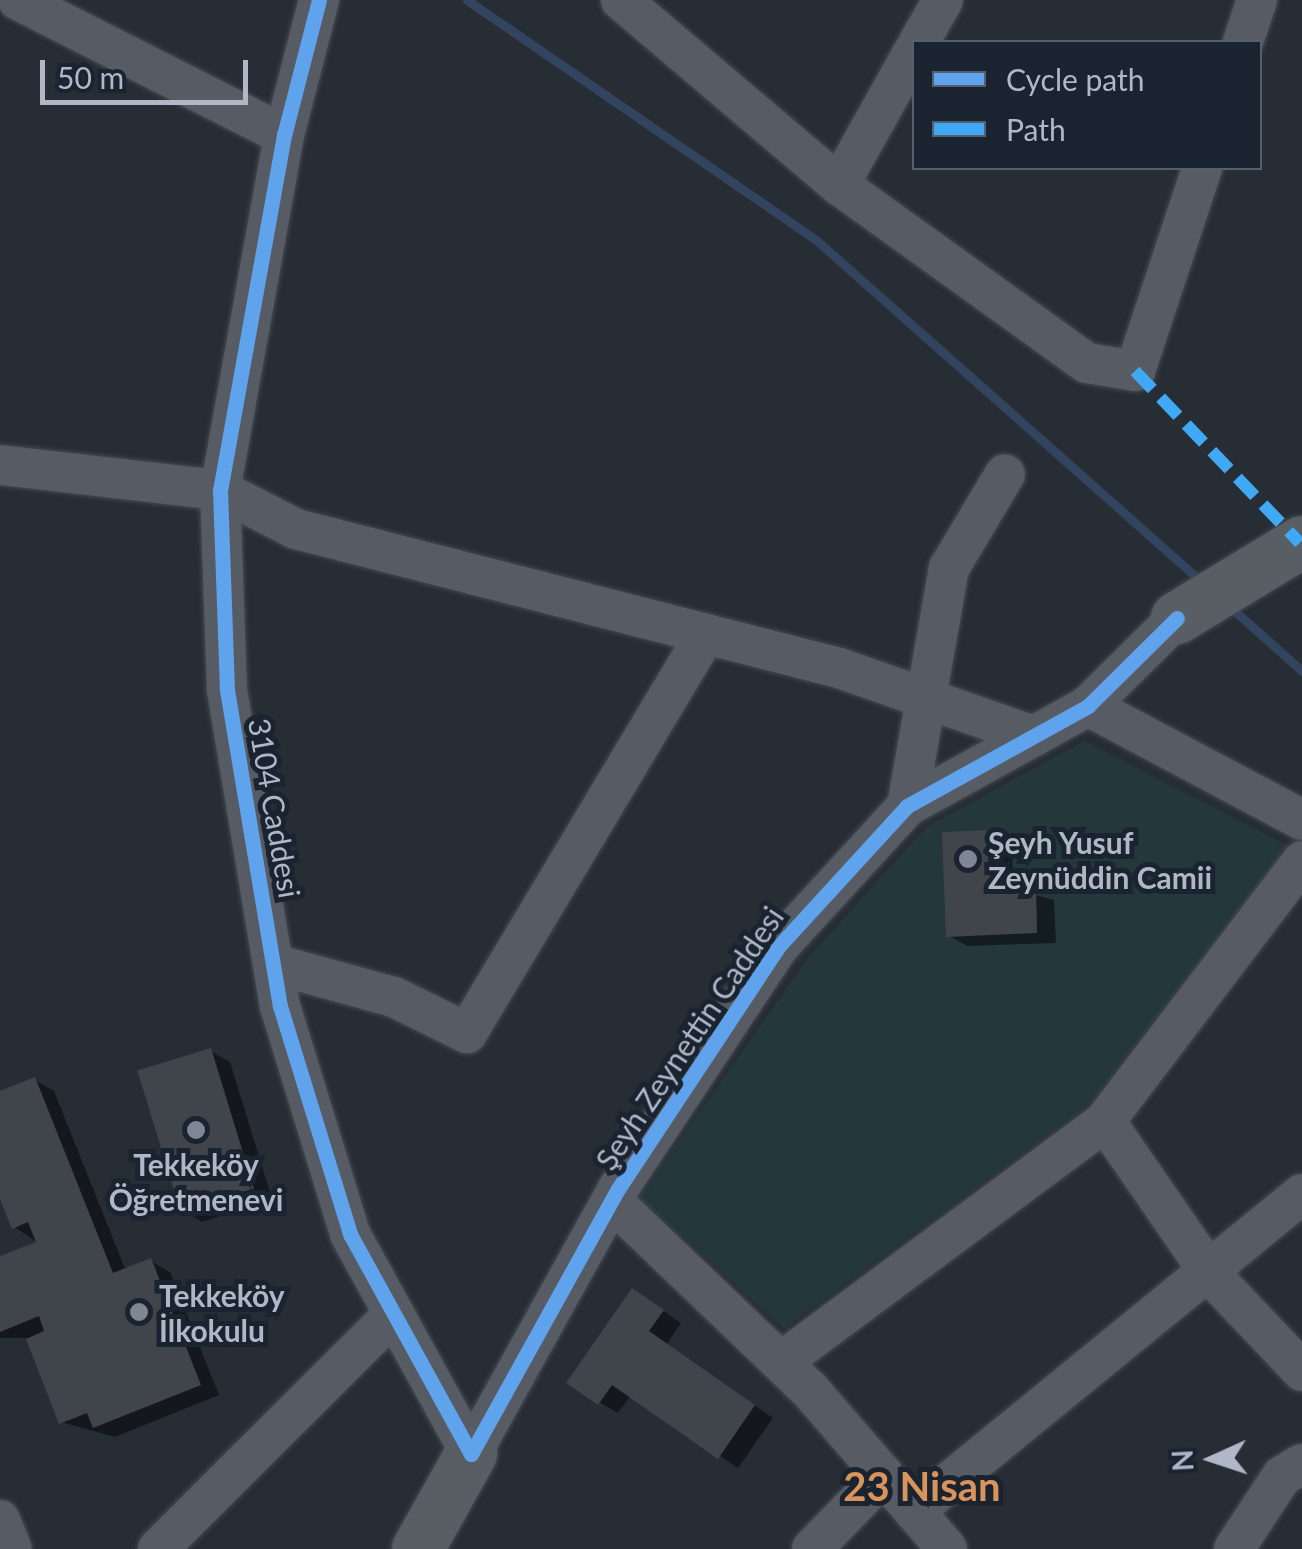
<!DOCTYPE html>
<html>
<head>
<meta charset="utf-8">
<style>
	body { margin:0 }
	#map { position:relative; width:1302px; height:1549px; overflow:hidden; background:#272d35; font-family:Lato,sans-serif }
	div>[style] { position:absolute }
	.green>* { inset:0; background:#24373b }
	.shadow>* { inset:0; background:#0007 }
	.stream>* { height:9px; margin:-4.5px; padding:0 4.5px; transform-origin:4.5px; border-radius:4.5px; background:#33445f }
	.building>* { inset:0; background:#40454c; transform-origin:0 0 }
	.roads { filter:drop-shadow(0 0 2px #454950) drop-shadow(0 0 2px #454950) }
	.minor>* { height:40px; margin:-20px; padding:0 20px; transform-origin:20px; border-radius:20px; background:#575b63 }
	.major>* { height:52px; margin:-26px; padding:0 26px; transform-origin:26px; border-radius:26px; background:#595e65 }
	.quiet>* { height:12px; margin-top:-6px; transform-origin:0; background:repeating-linear-gradient(90deg,#3fa9f5 0 25px,transparent 0 37px) }
	.cycleway>* { height:15px; margin:-7.5px; padding:0 7.5px; transform-origin:7.5px; border-radius:7.5px; background:#60a3ed }
	.dots>* { width:28px; height:28px; translate:-50% -50%; box-sizing:border-box; border:5px solid #1a2330; border-radius:50% }
	span { translate:-50% -50%; white-space:nowrap; text-align:center; line-height:1.15; -webkit-text-stroke:10px #1a2330; paint-order:stroke }
	.street-label { font-size:30px; color:#b0b8c7 }
	.poi-label { font-size:30px; color:#b0b8c7; font-weight:700 }
	.left { translate:0 -50%; text-align:left }
	.district-label { font-size:40px; color:#d8945a; font-weight:700 }
	.legend { position:absolute; left:912px; top:40px; width:350px; height:130px; box-sizing:border-box; background:#1a2330; border:2px solid #565f6c; margin:0; padding:12px 18px; list-style:none; font-size:30px; color:#b0b8c7 }
	.legend li { display:flex; align-items:center; gap:20px; height:50px }
	.legend b { width:50px; border:2px solid #565f6c }
	.north { position:absolute; left:1162px; top:1409px; width:100px; height:100px; -webkit-text-stroke:8px #1a2330; paint-order:stroke; rotate:267deg; font-size:28px; font-weight:700; line-height:40px; text-align:center; color:#b0b8c7 }
	.north::after { content:''; display:block; margin:auto; width:35px; height:45px; background:#b0b8c7; clip-path:polygon(50% 0,100% 100%,50% 72%,0 100%) }
	.scale { position:absolute; left:40px; top:60px; width:208px; height:45px; box-sizing:border-box; border:5px solid #b0b8c7; border-top:0; padding-left:12px; font-size:30px; line-height:35px; white-space:nowrap; color:#b0b8c7; -webkit-text-stroke:8px #1a2330; paint-order:stroke }
</style>
</head>
<body>
<div id="map">
	<div class="green">
		<div style="clip-path:polygon(1084px 741px,1288px 846px,1090px 1104px,784px 1329px,639px 1197px,809px 957px,925px 828px)"></div>
	</div>
	<div class="shadow">
		<div style="clip-path:polygon(992px 833px,1012px 844px,1013px 889px,1054px 900px,1056px 943px,967px 946px,948px 935px)"></div>
		<div style="clip-path:polygon(210px 1051px,230px 1062px,272px 1199px,202px 1222px,183px 1210px)"></div>
		<div style="clip-path:polygon(35px 1080px,54px 1091px,126px 1271px,151px 1261px,170px 1272px,219px 1395px,115px 1437px,61px 1422px,28px 1338px,0 1338px,0 1259px,39px 1243px,14px 1227px,0 1192px,0 1094px)"></div>
		<div style="clip-path:polygon(652px 1303px,681px 1323px,667px 1344px,773px 1418px,738px 1468px,631px 1395px,618px 1413px,599px 1402px)"></div>
	</div>
	<div class="stream">
		<div style="left:467px;top:0;width:422px;rotate:34.5deg"></div>
		<div style="left:815px;top:239px;width:519px;rotate:41.56deg"></div>
		<div style="left:1229px;top:606px;width:98px;rotate:41.7deg"></div>
	</div>
	<div class="building">
		<div style="clip-path:polygon(993px 830px,995px 888px,1036px 886px,1037px 933px,946px 937px,942px 832px)"></div>
		<div style="left:211px;top:1048px;width:147px;height:77px;rotate:73deg"></div>
		<div style="clip-path:polygon(35px 1077px,113px 1273px,151px 1258px,201px 1385px,93px 1428px,87px 1413px,59px 1424px,26px 1339px,44px 1331px,39px 1316px,0 1332px,0 1256px,36px 1242px,28px 1222px,12px 1229px,0 1199px,0 1091px)"></div>
		<div style="clip-path:polygon(632px 1288px,664px 1310px,649px 1331px,755px 1405px,718px 1459px,612px 1385px,598px 1405px,566px 1383px)"></div>
	</div>
	<div class="roads">
		<div class="minor">
			<div style="left:18px;top:0;width:298px;rotate:26.9deg"></div>
			<div style="left:319px;top:0;width:139px;rotate:104.5deg"></div>
			<div style="left:284px;top:135px;width:361px;rotate:100.2deg"></div>
			<div style="left:220px;top:490px;width:200px;rotate:88deg"></div>
			<div style="left:227px;top:690px;width:320px;rotate:80.5deg"></div>
			<div style="left:280px;top:1006px;width:239px;rotate:72.9deg"></div>
			<div style="left:350px;top:1234px;width:251px;rotate:61.2deg"></div>
			<div style="left:621px;top:0;width:286px;rotate:40.3deg"></div>
			<div style="left:839px;top:185px;width:305px;rotate:35.7deg"></div>
			<div style="left:1087px;top:363px;width:49px;rotate:9.5deg"></div>
			<div style="left:1135px;top:371px;width:214px;rotate:-71.7deg"></div>
			<div style="left:919px;top:42px;width:48px;rotate:-60.3deg"></div>
			<div style="left:1243px;top:42px;width:44px;rotate:-71.6deg"></div>
			<div style="left:839px;top:185px;width:154px;rotate:-60.8deg"></div>
			<div style="left:0;top:465px;width:221px;rotate:6.5deg"></div>
			<div style="left:220px;top:490px;width:85px;rotate:27.2deg"></div>
			<div style="left:296px;top:529px;width:561px;rotate:14.36deg"></div>
			<div style="left:839px;top:668px;width:206px;rotate:19.3deg"></div>
			<div style="left:1088px;top:706px;width:242px;rotate:28deg"></div>
			<div style="left:907px;top:806px;width:242px;rotate:-80deg"></div>
			<div style="left:949px;top:568px;width:109px;rotate:-59.2deg"></div>
			<div style="left:274px;top:964px;width:124px;rotate:15.4deg"></div>
			<div style="left:394px;top:997px;width:81px;rotate:26.3deg"></div>
			<div style="left:467px;top:1033px;width:465px;rotate:-59.1deg"></div>
			<div style="left:1105px;top:1121px;width:188px;rotate:55.4deg"></div>
			<div style="left:1212px;top:1276px;width:131px;rotate:46.5deg"></div>
			<div style="left:612px;top:1201px;width:272px;rotate:43.7deg"></div>
			<div style="left:809px;top:1389px;width:211px;rotate:49.2deg"></div>
			<div style="left:781px;top:1362px;width:404px;rotate:-36.6deg"></div>
			<div style="left:1105px;top:1121px;width:326px;rotate:-52.8deg"></div>
			<div style="left:471px;top:1454px;width:303px;rotate:-61deg"></div>
			<div style="left:618px;top:1189px;width:290px;rotate:-56.5deg"></div>
			<div style="left:778px;top:947px;width:191px;rotate:-47.5deg"></div>
			<div style="left:907px;top:806px;width:207px;rotate:-28.9deg"></div>
			<div style="left:1088px;top:706px;width:125px;rotate:-44.7deg"></div>
			<div style="left:914px;top:1511px;width:501px;rotate:-39.25deg"></div>
			<div style="left:0;top:1520px;width:31px;rotate:68deg"></div>
			<div style="left:158px;top:1549px;width:333px;rotate:-44.9deg"></div>
			<div style="left:812px;top:1549px;width:103px;rotate:-45.8deg"></div>
			<div style="left:1234px;top:1549px;width:87px;rotate:-56.7deg"></div>
			<div style="left:1282px;top:1476px;width:23px;rotate:-31deg"></div>
		</div>
		<div class="major">
			<div style="left:1177px;top:618px;width:146px;rotate:-31.3deg"></div>
			<div style="left:418px;top:1549px;width:109px;rotate:-60.8deg"></div>
		</div>
	</div>
	<div class="quiet">
		<div style="left:1135px;top:371px;width:238px;rotate:46.2deg"></div>
	</div>
	<div class="cycleway">
		<div style="left:319px;top:0;width:139px;rotate:104.5deg"></div>
		<div style="left:284px;top:135px;width:361px;rotate:100.2deg"></div>
		<div style="left:220px;top:490px;width:200px;rotate:88deg"></div>
		<div style="left:227px;top:690px;width:320px;rotate:80.5deg"></div>
		<div style="left:280px;top:1006px;width:239px;rotate:72.9deg"></div>
		<div style="left:350px;top:1234px;width:251px;rotate:61.2deg"></div>
		<div style="left:471px;top:1454px;width:303px;rotate:-61deg"></div>
		<div style="left:618px;top:1189px;width:290px;rotate:-56.5deg"></div>
		<div style="left:778px;top:947px;width:191px;rotate:-47.5deg"></div>
		<div style="left:907px;top:806px;width:207px;rotate:-28.9deg"></div>
		<div style="left:1088px;top:706px;width:125px;rotate:-44.7deg"></div>
	</div>
	<div class="dots">
		<div style="left:968px;top:859px;background:#808794"></div>
		<div style="left:196px;top:1130px;background:#808794"></div>
		<div style="left:139px;top:1312px;background:#808794"></div>
	</div>
	<div class="street-label">
		<span style="left:275px;top:808px;rotate:80deg">3104 Caddesi</span>
		<span style="left:689px;top:1038px;rotate:-56deg">Şeyh Zeynettin Caddesi</span>
	</div>
	<div class="poi-label">
		<span class="left" style="left:988px;top:859px">Şeyh Yusuf<br>Zeynüddin Camii</span>
		<span style="left:196px;top:1181px">Tekkeköy<br>Öğretmenevi</span>
		<span class="left" style="left:159px;top:1312px">Tekkeköy<br>İlkokulu</span>
	</div>
	<div class="district-label">
		<span style="left:922px;top:1486px">23 Nisan</span>
	</div>
	<ul class="legend">
	<li><b style="height:12px;background:#60a3ed"></b>Cycle path</li>
	<li><b style="height:12px;background:#3fa9f5"></b>Path</li>
	</ul>
	<div class="north">N</div>
	<div class="scale">50 m</div>
</div>
</body>
</html>
